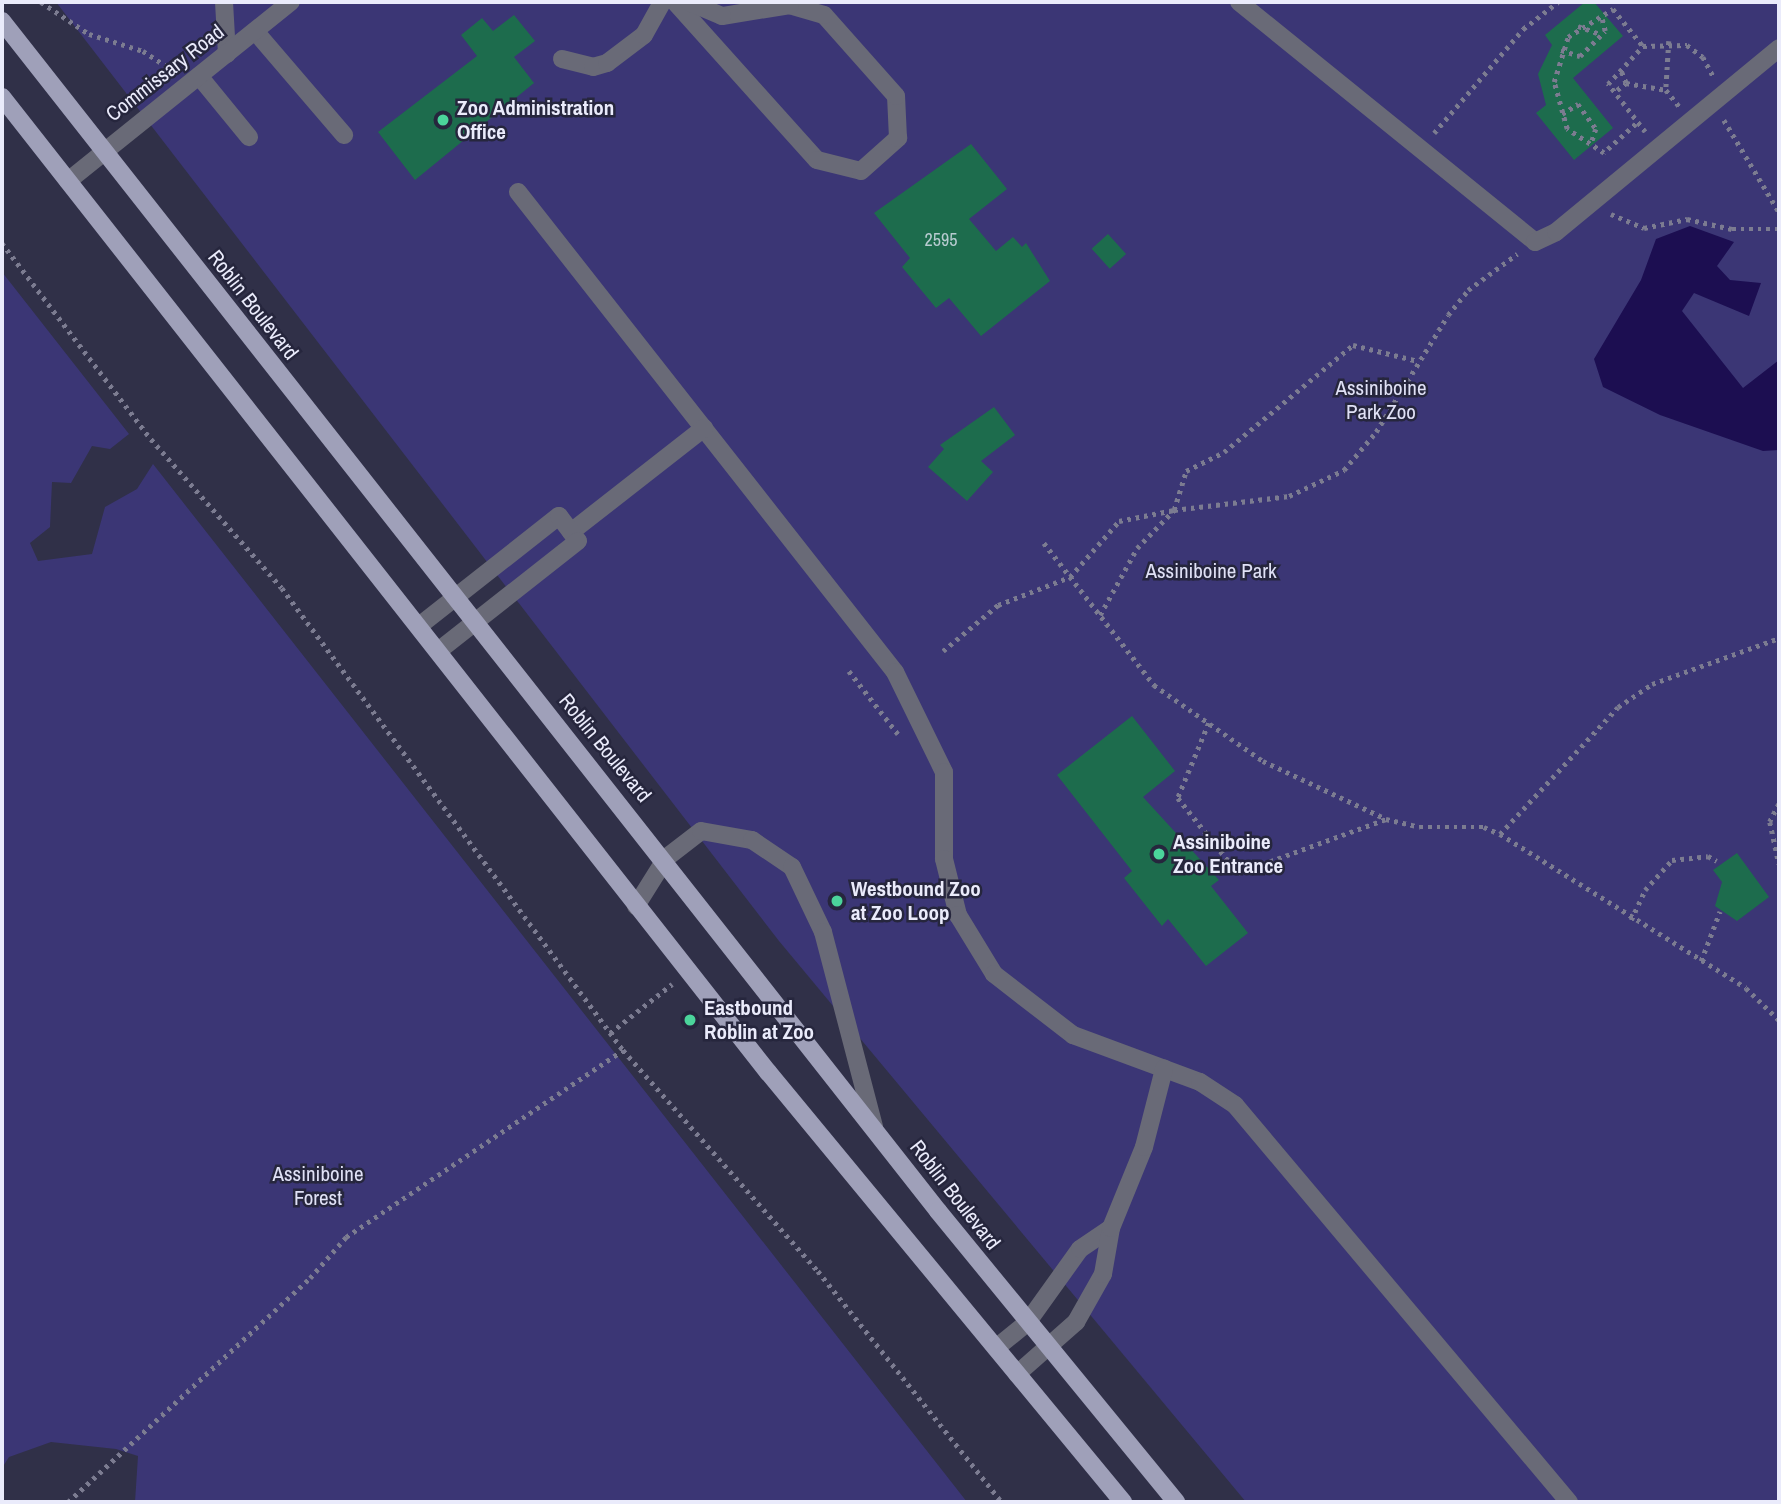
<!DOCTYPE html>
<html>
<head>
<meta charset="utf-8">
<style>
	body { margin:0 }
	#map { position:relative; width:1781px; height:1504px; overflow:hidden; background:#303048; font-family:"Archivo Narrow",sans-serif }
	div>[style] { position:absolute }
	.green>* { inset:0; background:#3b3675 }
	.water>* { inset:0; background:#1c0e51 }
	.building>* { inset:0; background:#1d6c4d; transform-origin:0 0 }
	.path>* { height:4.5px; margin-top:-2.25px; transform-origin:0; background:repeating-linear-gradient(90deg,#7c7c91 0 3.5px,transparent 0 8.5px) }
	.minor>* { height:18px; margin:-9px; padding:0 9px; transform-origin:9px; border-radius:9px; background:#696a77 }
	.major>* { height:18px; margin:-9px; padding:0 9px; transform-origin:9px; border-radius:9px; background:#9fa0b9 }
	.dots>* { width:19px; height:19px; translate:-50% -50%; box-sizing:border-box; border:4px solid #26263d; border-radius:50% }
	span { translate:-50% -50%; white-space:nowrap; text-align:center; line-height:1.15; -webkit-text-stroke:5px #26263d; paint-order:stroke }
	.number-label { font-size:18px; color:#b7cbd0 }
	.number-label span { -webkit-text-stroke-width:0 }
	.street-label { font-size:21px; color:#eaebfb }
	.poi-label { font-size:21px; color:#eaebfb; font-weight:700 }
	.left { translate:0 -50%; text-align:left }
	.park-label { font-size:21px; color:#e0e1f6 }
	.frame { position:absolute; inset:0; border:4px solid #eaebfb; pointer-events:none }
</style>
</head>
<body>
<div id="map">
	<div class="green">
		<div style="clip-path:polygon(56px 2px,1779px 2px,1779px 1502px,1246px 1502px,779px 941px)"></div>
		<div style="clip-path:polygon(2px 272px,129px 434px,110px 449px,92px 446px,71px 483px,52px 482px,50px 527px,30px 543px,38px 561px,92px 554px,105px 507px,137px 489px,153px 464px,967px 1502px,135px 1502px,138px 1456px,116px 1449px,51px 1442px,9px 1457px,2px 1468px)"></div>
	</div>
	<div class="water">
		<div style="clip-path:polygon(1690px 226px,1734px 242px,1717px 266px,1730px 280px,1761px 283px,1749px 316px,1694px 293px,1682px 311px,1743px 388px,1779px 360px,1779px 450px,1763px 451px,1660px 415px,1603px 387px,1594px 359px,1641px 280px,1656px 239px)"></div>
	</div>
	<div class="building">
		<div style="clip-path:polygon(1585px 2px,1594px 2px,1623px 36px,1573px 78px,1613px 128px,1574px 160px,1536px 113px,1546px 105px,1538px 74px,1552px 45px,1545px 35px)"></div>
		<div style="clip-path:polygon(514px 15px,535px 41px,514px 57px,534px 83px,415px 180px,378px 132px,477px 56px,461px 35px,482px 18px,493px 31px)"></div>
		<div style="clip-path:polygon(971px 144px,1007px 189px,969px 219px,996px 251px,1013px 237px,1022px 247px,1026px 243px,1050px 281px,981px 336px,949px 298px,936px 308px,902px 267px,910px 258px,874px 213px)"></div>
		<div style="left:1108px;top:234px;width:27px;height:22px;rotate:48deg"></div>
		<div style="clip-path:polygon(994px 407px,1015px 435px,981px 461px,993px 472px,967px 501px,928px 467px,944px 449px,940px 445px)"></div>
		<div style="clip-path:polygon(1132px 716px,1175px 771px,1143px 797px,1219px 880px,1211px 886px,1248px 933px,1206px 966px,1168px 919px,1162px 926px,1124px 878px,1132px 871px,1057px 775px)"></div>
		<div style="clip-path:polygon(1737px 853px,1769px 897px,1737px 921px,1715px 906px,1722px 882px,1713px 870px)"></div>
	</div>
	<div class="path">
		<div style="left:41px;top:2px;width:58px;rotate:33.7deg"></div>
		<div style="left:89px;top:34px;width:57px;rotate:17.5deg"></div>
		<div style="left:143px;top:51px;width:35px;rotate:33deg"></div>
		<div style="left:1578px;top:26px;width:23px;rotate:20deg"></div>
		<div style="left:1669px;top:41px;width:49px;rotate:93.5deg"></div>
		<div style="left:1666px;top:90px;width:21px;rotate:51deg"></div>
		<div style="left:1561px;top:50px;width:20px;rotate:18deg"></div>
		<div style="left:1580px;top:56px;width:35px;rotate:-45deg"></div>
		<div style="left:1605px;top:31px;width:12px;rotate:-104deg"></div>
		<div style="left:1626px;top:83px;width:41px;rotate:9.9deg"></div>
		<div style="left:1617px;top:90px;width:11px;rotate:-38deg"></div>
		<div style="left:1626px;top:83px;width:13px;rotate:-113deg"></div>
		<div style="left:1562px;top:114px;width:19px;rotate:-32deg"></div>
		<div style="left:1578px;top:104px;width:31px;rotate:54deg"></div>
		<div style="left:1596px;top:129px;width:13px;rotate:108deg"></div>
		<div style="left:1724px;top:120px;width:107px;rotate:59.1deg"></div>
		<div style="left:1636px;top:124px;width:43px;rotate:137.8deg"></div>
		<div style="left:1604px;top:153px;width:44px;rotate:-147deg"></div>
		<div style="left:1567px;top:129px;width:49px;rotate:-105.5deg"></div>
		<div style="left:1554px;top:82px;width:47px;rotate:-72.7deg"></div>
		<div style="left:1568px;top:37px;width:53px;rotate:-31.9deg"></div>
		<div style="left:1613px;top:9px;width:48px;rotate:51deg"></div>
		<div style="left:1645px;top:132px;width:61px;rotate:-127.6deg"></div>
		<div style="left:1608px;top:84px;width:52px;rotate:-47.4deg"></div>
		<div style="left:1643px;top:46px;width:44px;rotate:-1.3deg"></div>
		<div style="left:1687px;top:45px;width:20px;rotate:37deg"></div>
		<div style="left:1703px;top:57px;width:21px;rotate:62deg"></div>
		<div style="left:1434px;top:133px;width:137px;rotate:-49.4deg"></div>
		<div style="left:1523px;top:29px;width:44px;rotate:-37.6deg"></div>
		<div style="left:1611px;top:214px;width:36px;rotate:23deg"></div>
		<div style="left:1644px;top:228px;width:44px;rotate:-11.8deg"></div>
		<div style="left:1687px;top:219px;width:46px;rotate:12.5deg"></div>
		<div style="left:1732px;top:229px;width:47px"></div>
		<div style="left:2px;top:243px;width:246px;rotate:52.8deg"></div>
		<div style="left:151px;top:439px;width:198px;rotate:48.7deg"></div>
		<div style="left:282px;top:588px;width:574px;rotate:53.57deg"></div>
		<div style="left:623px;top:1050px;width:295px;rotate:48.6deg"></div>
		<div style="left:818px;top:1271px;width:295px;rotate:51.5deg"></div>
		<div style="left:1044px;top:543px;width:180px;rotate:52.2deg"></div>
		<div style="left:1154px;top:685px;width:133px;rotate:34.9deg"></div>
		<div style="left:1263px;top:761px;width:136px;rotate:25.2deg"></div>
		<div style="left:1386px;top:819px;width:35px;rotate:13deg"></div>
		<div style="left:1420px;top:827px;width:64px"></div>
		<div style="left:1484px;top:827px;width:17px;rotate:24deg"></div>
		<div style="left:1500px;top:834px;width:290px;rotate:32deg"></div>
		<div style="left:1746px;top:988px;width:46px;rotate:44.1deg"></div>
		<div style="left:1100px;top:615px;width:77px;rotate:-61.1deg"></div>
		<div style="left:1137px;top:548px;width:53px;rotate:-45.8deg"></div>
		<div style="left:1174px;top:510px;width:116px;rotate:-6.9deg"></div>
		<div style="left:1289px;top:496px;width:61px;rotate:-25.3deg"></div>
		<div style="left:1344px;top:470px;width:50px;rotate:-49.9deg"></div>
		<div style="left:1376px;top:432px;width:137px;rotate:-58.4deg"></div>
		<div style="left:1448px;top:315px;width:32px;rotate:-51deg"></div>
		<div style="left:1468px;top:290px;width:61px;rotate:-36.3deg"></div>
		<div style="left:943px;top:651px;width:72px;rotate:-39.9deg"></div>
		<div style="left:998px;top:605px;width:77px;rotate:-21.3deg"></div>
		<div style="left:1070px;top:577px;width:74px;rotate:-48.8deg"></div>
		<div style="left:1119px;top:521px;width:56px;rotate:-11.3deg"></div>
		<div style="left:1174px;top:510px;width:41px;rotate:-72.9deg"></div>
		<div style="left:1186px;top:471px;width:42px;rotate:-26.6deg"></div>
		<div style="left:1224px;top:452px;width:168px;rotate:-39.7deg"></div>
		<div style="left:1353px;top:345px;width:67px;rotate:13.8deg"></div>
		<div style="left:849px;top:671px;width:80px;rotate:52.1deg"></div>
		<div style="left:1209px;top:723px;width:81px;rotate:112.5deg"></div>
		<div style="left:1178px;top:798px;width:96px;rotate:51.3deg"></div>
		<div style="left:1238px;top:873px;width:158px;rotate:-20deg"></div>
		<div style="left:1779px;top:804px;width:20px;rotate:117deg"></div>
		<div style="left:1770px;top:822px;width:43px;rotate:77.9deg"></div>
		<div style="left:1500px;top:834px;width:173px;rotate:-47.1deg"></div>
		<div style="left:1618px;top:707px;width:41px;rotate:-34.1deg"></div>
		<div style="left:1652px;top:684px;width:135px;rotate:-19.9deg"></div>
		<div style="left:1631px;top:920px;width:33px;rotate:-65deg"></div>
		<div style="left:1645px;top:890px;width:40px;rotate:-48deg"></div>
		<div style="left:1672px;top:860px;width:36px;rotate:-6deg"></div>
		<div style="left:1708px;top:856px;width:10px;rotate:29deg"></div>
		<div style="left:1701px;top:961px;width:53px;rotate:-69.2deg"></div>
		<div style="left:610px;top:1033px;width:79px;rotate:-38.3deg"></div>
		<div style="left:68px;top:1502px;width:330px;rotate:-42.8deg"></div>
		<div style="left:310px;top:1278px;width:55px;rotate:-48.7deg"></div>
		<div style="left:346px;top:1237px;width:334px;rotate:-34deg"></div>
	</div>
	<div class="minor">
		<div style="left:224px;top:2px;width:52px;rotate:86.7deg"></div>
		<div style="left:675px;top:2px;width:212px;rotate:48.1deg"></div>
		<div style="left:817px;top:160px;width:45px;rotate:14deg"></div>
		<div style="left:861px;top:171px;width:50px;rotate:-41.7deg"></div>
		<div style="left:898px;top:138px;width:42px;rotate:-92.7deg"></div>
		<div style="left:896px;top:96px;width:108px;rotate:-131.6deg"></div>
		<div style="left:824px;top:15px;width:35px;rotate:-164deg"></div>
		<div style="left:790px;top:5px;width:69px;rotate:170.8deg"></div>
		<div style="left:722px;top:16px;width:36px;rotate:-157deg"></div>
		<div style="left:1239px;top:2px;width:381px;rotate:39deg"></div>
		<div style="left:1535px;top:242px;width:23px;rotate:-25deg"></div>
		<div style="left:1556px;top:232px;width:289px;rotate:-39.5deg"></div>
		<div style="left:255px;top:31px;width:137px;rotate:49.4deg"></div>
		<div style="left:562px;top:59px;width:32px;rotate:14deg"></div>
		<div style="left:593px;top:67px;width:15px;rotate:-16deg"></div>
		<div style="left:607px;top:63px;width:46px;rotate:-37.1deg"></div>
		<div style="left:644px;top:35px;width:38px;rotate:-61deg"></div>
		<div style="left:199px;top:76px;width:79px;rotate:50.7deg"></div>
		<div style="left:68px;top:181px;width:286px;rotate:-38.8deg"></div>
		<div style="left:518px;top:192px;width:610px;rotate:51.85deg"></div>
		<div style="left:895px;top:672px;width:111px;rotate:63.9deg"></div>
		<div style="left:944px;top:772px;width:87px;rotate:90deg"></div>
		<div style="left:944px;top:859px;width:58px;rotate:76deg"></div>
		<div style="left:958px;top:915px;width:69px;rotate:58.6deg"></div>
		<div style="left:994px;top:974px;width:100px;rotate:37.7deg"></div>
		<div style="left:1073px;top:1035px;width:135px;rotate:20.3deg"></div>
		<div style="left:1200px;top:1082px;width:42px;rotate:33.3deg"></div>
		<div style="left:1235px;top:1105px;width:519px;rotate:49.93deg"></div>
		<div style="left:571px;top:532px;width:169px;rotate:-38deg"></div>
		<div style="left:419px;top:626px;width:178px;rotate:-38.2deg"></div>
		<div style="left:559px;top:516px;width:31px;rotate:53deg"></div>
		<div style="left:578px;top:541px;width:178px;rotate:141.8deg"></div>
		<div style="left:636px;top:906px;width:57px;rotate:-58deg"></div>
		<div style="left:666px;top:858px;width:44px;rotate:-37.6deg"></div>
		<div style="left:701px;top:831px;width:52px;rotate:10deg"></div>
		<div style="left:752px;top:840px;width:48px;rotate:34deg"></div>
		<div style="left:792px;top:867px;width:72px;rotate:64.5deg"></div>
		<div style="left:823px;top:932px;width:201px;rotate:75.3deg"></div>
		<div style="left:996px;top:1348px;width:40px;rotate:-39deg"></div>
		<div style="left:1027px;top:1323px;width:91px;rotate:-54.4deg"></div>
		<div style="left:1080px;top:1249px;width:37px;rotate:-34deg"></div>
		<div style="left:1017px;top:1374px;width:79px;rotate:-41.4deg"></div>
		<div style="left:1076px;top:1322px;width:55px;rotate:-60.6deg"></div>
		<div style="left:1103px;top:1274px;width:47px;rotate:-80.1deg"></div>
		<div style="left:1111px;top:1228px;width:87px;rotate:-67.8deg"></div>
		<div style="left:1144px;top:1147px;width:81px;rotate:-75.6deg"></div>
	</div>
	<div class="major">
		<div style="left:2px;top:21px;width:1514px;rotate:51.81deg"></div>
		<div style="left:938px;top:1211px;width:376px;rotate:50.7deg"></div>
		<div style="left:2px;top:97px;width:1240px;rotate:51.85deg"></div>
		<div style="left:768px;top:1072px;width:558px;rotate:50.46deg"></div>
	</div>
	<div class="dots">
		<div style="left:443px;top:120px;background:#4bd49b"></div>
		<div style="left:1159px;top:854px;background:#4bd49b"></div>
		<div style="left:837px;top:901px;background:#4bd49b"></div>
		<div style="left:690px;top:1020px;background:#4bd49b"></div>
	</div>
	<div class="number-label">
		<span style="left:941px;top:240px">2595</span>
	</div>
	<div class="street-label">
		<span style="left:165px;top:73px;rotate:-38deg">Commissary Road</span>
		<span style="left:253px;top:305px;rotate:52deg">Roblin Boulevard</span>
		<span style="left:605px;top:748px;rotate:51deg">Roblin Boulevard</span>
		<span style="left:955px;top:1195px;rotate:52deg">Roblin Boulevard</span>
	</div>
	<div class="poi-label">
		<span class="left" style="left:457px;top:120px">Zoo Administration<br>Office</span>
		<span class="left" style="left:1173px;top:854px">Assiniboine<br>Zoo Entrance</span>
		<span class="left" style="left:851px;top:901px">Westbound Zoo<br>at Zoo Loop</span>
		<span class="left" style="left:704px;top:1020px">Eastbound<br>Roblin at Zoo</span>
	</div>
	<div class="park-label">
		<span style="left:1381px;top:400px">Assiniboine<br>Park Zoo</span>
		<span style="left:1211px;top:571px">Assiniboine Park</span>
		<span style="left:318px;top:1186px">Assiniboine<br>Forest</span>
	</div>
	<div class="frame"></div>
</div>
</body>
</html>
